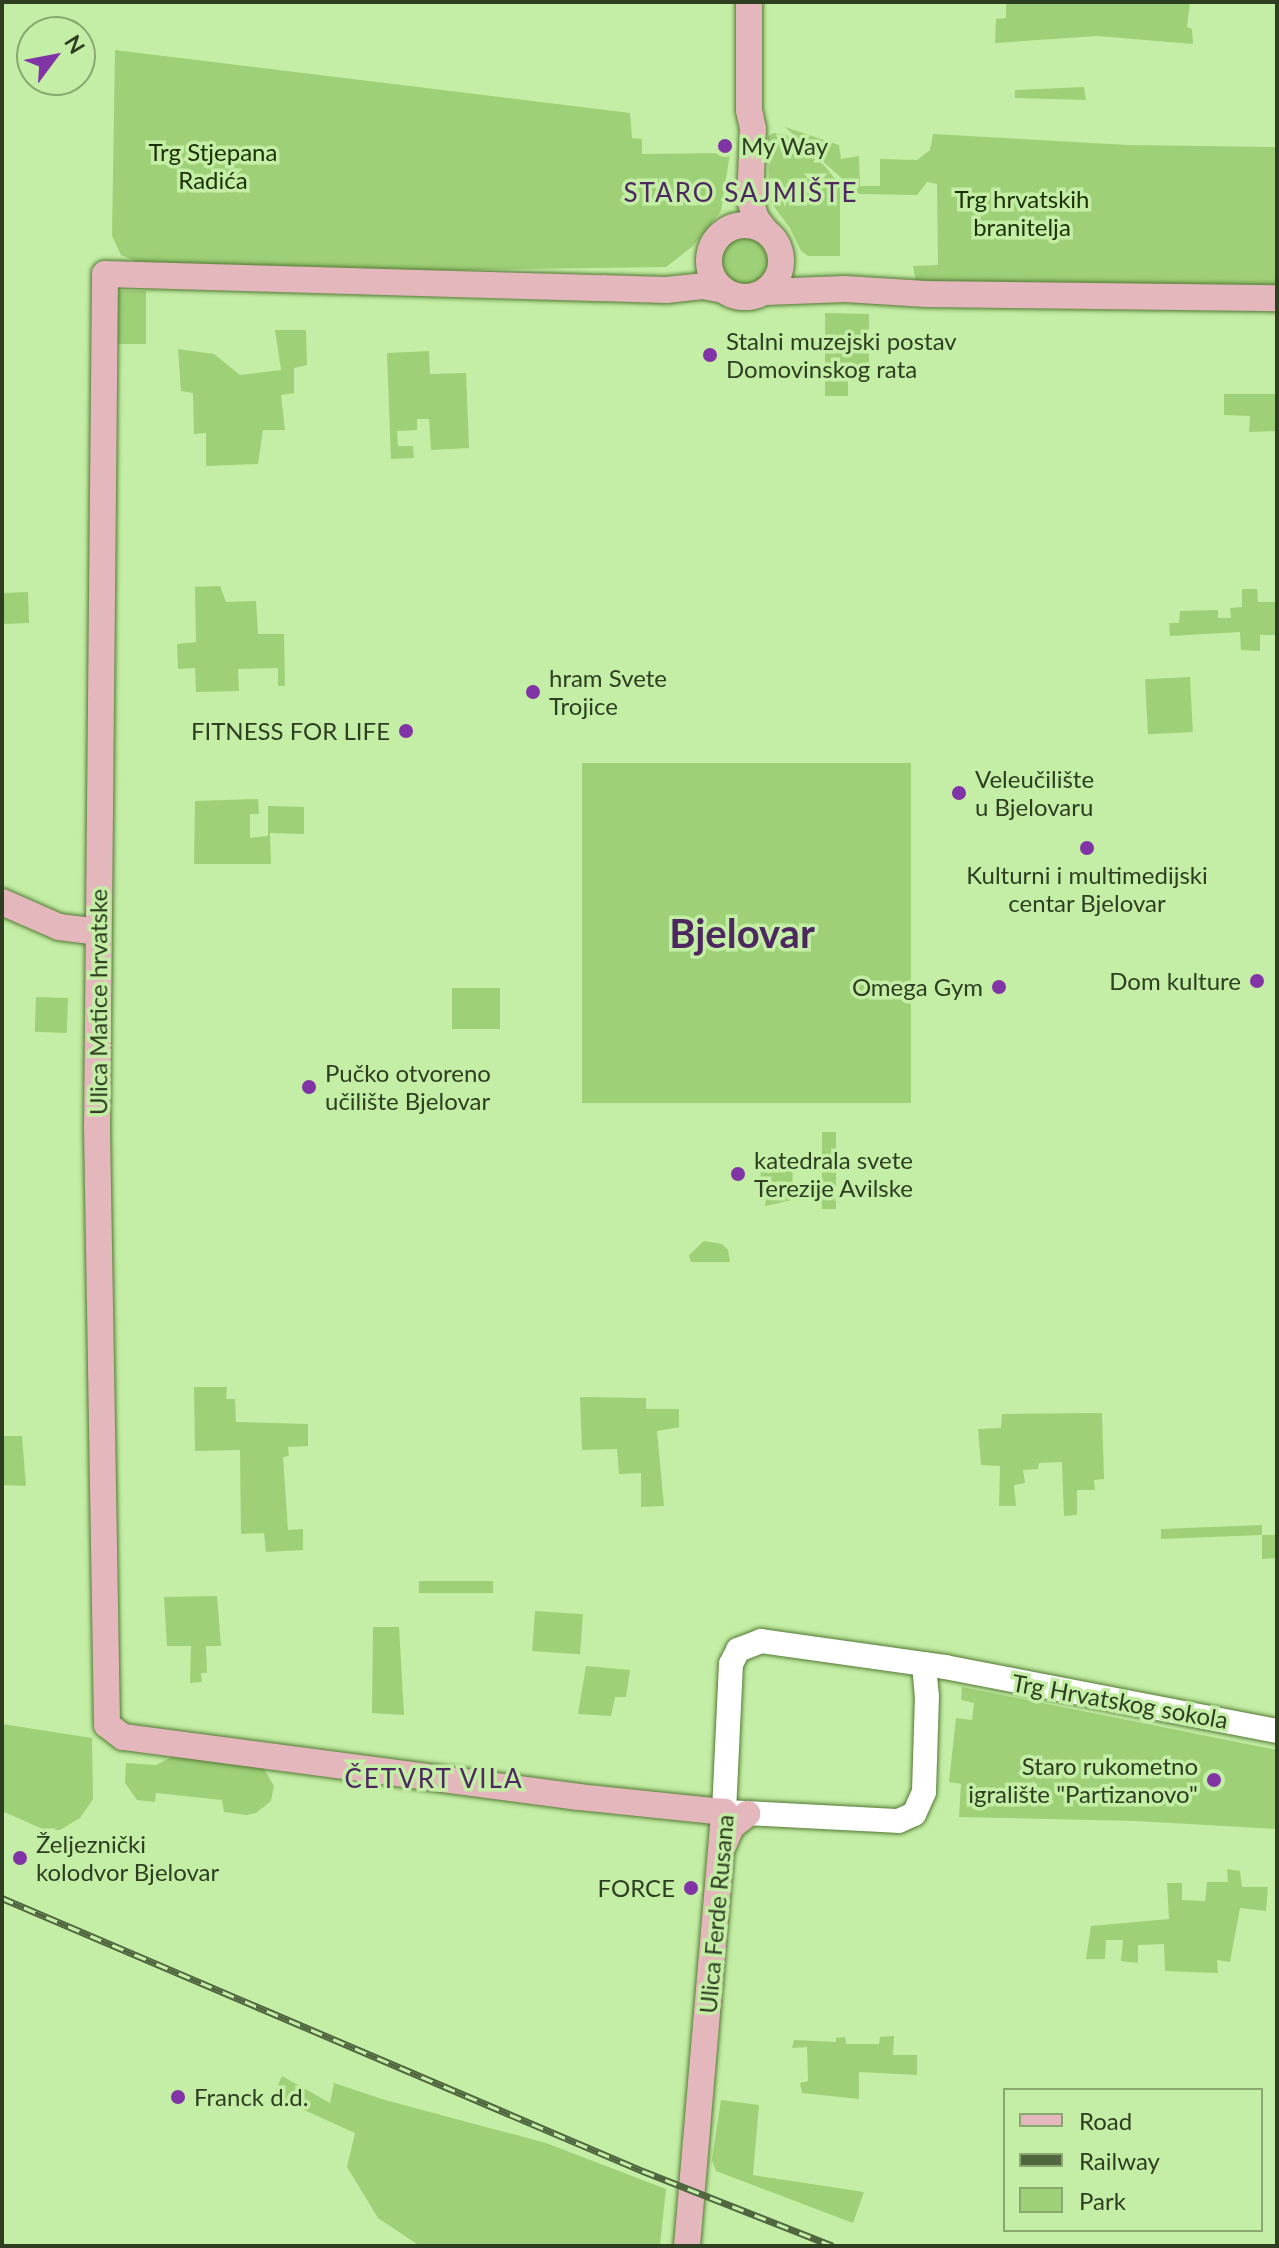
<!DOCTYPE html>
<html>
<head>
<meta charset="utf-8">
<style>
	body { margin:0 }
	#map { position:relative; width:1279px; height:2248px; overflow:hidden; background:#c4eea5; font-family:Lato,sans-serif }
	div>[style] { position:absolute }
	.green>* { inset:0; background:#9ed077; transform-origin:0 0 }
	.round { border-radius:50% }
	.roads { filter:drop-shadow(0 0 2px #547935) drop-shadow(0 0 2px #547935) }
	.secondary>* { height:24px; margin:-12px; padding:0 12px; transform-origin:12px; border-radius:12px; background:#fff }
	.primary>* { height:26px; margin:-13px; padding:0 13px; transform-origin:13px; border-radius:13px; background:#e3b7bc }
	.primary>.ring { margin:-13px; padding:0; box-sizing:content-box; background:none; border:26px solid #e3b7bc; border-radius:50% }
	.rail>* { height:7px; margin-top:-3.5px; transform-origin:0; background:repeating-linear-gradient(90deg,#c4eea5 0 12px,#4f663f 0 24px); box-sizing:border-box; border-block:2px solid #4f663f }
	.dots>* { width:22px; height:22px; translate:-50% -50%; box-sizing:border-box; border:4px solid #c4eea5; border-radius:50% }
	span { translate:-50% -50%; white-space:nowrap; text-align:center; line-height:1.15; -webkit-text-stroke:7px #c4eea5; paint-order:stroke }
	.poi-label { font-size:24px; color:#2d3e21 }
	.left { translate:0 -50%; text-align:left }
	.right { translate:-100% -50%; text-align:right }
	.park-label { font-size:24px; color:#1a3003 }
	.street-label { font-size:24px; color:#2d3e21 }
	.neighbourhood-label { font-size:26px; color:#4d2860; letter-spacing:2px }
	.town-label { font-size:40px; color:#4d2860; font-weight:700 }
	.frame { position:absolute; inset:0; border:4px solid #2d3e21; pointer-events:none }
	.legend { position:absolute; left:1003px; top:2088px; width:260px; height:144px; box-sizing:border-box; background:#c4eea5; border:2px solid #88a870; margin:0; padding:10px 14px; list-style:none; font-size:24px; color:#2d3e21 }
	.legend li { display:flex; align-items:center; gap:16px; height:40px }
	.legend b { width:40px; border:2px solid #88a870 }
	.north { position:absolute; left:16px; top:16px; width:80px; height:80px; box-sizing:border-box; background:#c4eea5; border:2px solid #88a870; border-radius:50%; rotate:58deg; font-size:22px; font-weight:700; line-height:32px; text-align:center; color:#2d3e21 }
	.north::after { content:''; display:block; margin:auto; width:28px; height:36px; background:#8134a5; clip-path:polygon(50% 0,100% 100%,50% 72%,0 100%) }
</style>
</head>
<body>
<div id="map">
	<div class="green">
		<div style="clip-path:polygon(1006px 2px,1190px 2px,1187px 27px,1192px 29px,1193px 44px,1097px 36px,995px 43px,996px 19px,1006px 18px)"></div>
		<div style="clip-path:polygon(115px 50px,630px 113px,632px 138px,642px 139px,642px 154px,730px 153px,721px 211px,693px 246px,666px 267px,380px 271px,140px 263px,121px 255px,112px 236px)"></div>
		<div style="clip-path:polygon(1084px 87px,1086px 100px,1015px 98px,1015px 90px)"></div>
		<div style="clip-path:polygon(785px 127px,839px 145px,841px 159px,859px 156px,860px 186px,880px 186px,880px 159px,917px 160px,930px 150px,933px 134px,1128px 145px,1277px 147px,1277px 289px,916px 281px,913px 266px,938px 265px,937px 184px,927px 182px,917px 195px,859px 194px)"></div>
		<div style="clip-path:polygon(774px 133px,786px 135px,823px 164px,840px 185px,840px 256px,808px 256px,801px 251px,790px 228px,769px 200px,768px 136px)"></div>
		<div class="round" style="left:719px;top:234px;width:52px;height:52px"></div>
		<div style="left:104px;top:291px;width:42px;height:53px"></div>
		<div style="clip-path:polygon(825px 313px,869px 314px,869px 374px,848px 374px,848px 396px,825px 396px)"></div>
		<div style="clip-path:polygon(275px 330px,306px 330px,307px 365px,294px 368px,294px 393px,281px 395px,285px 430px,263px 430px,258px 464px,206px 466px,206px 433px,194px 434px,193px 393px,181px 391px,178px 349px,214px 354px,240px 375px,281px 370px)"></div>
		<div style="clip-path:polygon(429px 351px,430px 374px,466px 373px,469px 448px,431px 450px,429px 419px,417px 419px,417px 430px,397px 431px,398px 446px,413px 446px,414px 458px,391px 459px,387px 353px)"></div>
		<div style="clip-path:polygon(1224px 394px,1277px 394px,1277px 431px,1249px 432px,1250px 416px,1224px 415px)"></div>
		<div style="clip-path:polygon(220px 586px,226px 602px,256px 601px,258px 634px,284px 634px,285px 686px,278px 686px,278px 668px,238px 669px,239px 691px,196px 692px,195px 668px,178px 669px,177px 644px,196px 642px,195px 587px)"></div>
		<div style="clip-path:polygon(1242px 589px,1257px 589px,1258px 602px,1277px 602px,1277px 635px,1260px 635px,1260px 651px,1241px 650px,1240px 632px,1170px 636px,1169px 623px,1179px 623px,1180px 611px,1218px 610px,1218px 618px,1231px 618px,1230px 608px,1242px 607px)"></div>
		<div style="left:28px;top:592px;width:31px;height:26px;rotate:88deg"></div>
		<div style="left:1190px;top:677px;width:55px;height:45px;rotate:87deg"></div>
		<div style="left:911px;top:763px;width:340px;height:329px;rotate:90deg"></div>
		<div style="clip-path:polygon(258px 799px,259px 814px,250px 814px,250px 838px,268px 836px,268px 806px,304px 807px,304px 834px,270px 833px,271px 864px,194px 864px,195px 801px)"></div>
		<div style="left:500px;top:988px;width:41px;height:48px;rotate:90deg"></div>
		<div style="left:68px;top:998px;width:35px;height:32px;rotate:92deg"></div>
		<div style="left:822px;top:1132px;width:14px;height:77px"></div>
		<div style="clip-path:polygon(760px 1159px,793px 1159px,792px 1200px,765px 1206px,768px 1186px,761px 1186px)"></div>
		<div style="clip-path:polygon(704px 1241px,722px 1244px,728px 1250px,730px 1262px,691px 1262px,689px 1255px)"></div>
		<div style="clip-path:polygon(194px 1387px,227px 1387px,226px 1399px,235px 1399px,236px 1422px,308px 1424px,308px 1446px,288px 1447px,289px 1456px,283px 1457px,288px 1530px,303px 1529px,303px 1550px,266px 1552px,264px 1533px,241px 1534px,240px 1450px,195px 1451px)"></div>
		<div style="clip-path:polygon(580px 1397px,646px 1398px,646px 1409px,679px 1409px,679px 1427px,657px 1431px,664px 1506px,641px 1507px,641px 1473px,619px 1474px,617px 1449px,582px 1450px)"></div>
		<div style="clip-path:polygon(1102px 1413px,1104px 1479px,1094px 1480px,1095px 1490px,1077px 1490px,1077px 1515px,1064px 1516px,1062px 1462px,1039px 1463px,1038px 1469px,1023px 1470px,1025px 1483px,1014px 1485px,1016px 1506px,999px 1506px,1000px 1466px,981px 1465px,978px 1429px,1001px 1428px,1002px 1414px)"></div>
		<div style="clip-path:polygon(2px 1436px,22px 1436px,26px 1486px,2px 1485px)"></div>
		<div style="clip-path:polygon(1262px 1525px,1262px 1535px,1277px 1535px,1277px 1558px,1262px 1559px,1262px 1535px,1161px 1539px,1161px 1529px)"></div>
		<div style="left:493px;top:1581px;width:12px;height:74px;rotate:90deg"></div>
		<div style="clip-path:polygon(217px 1596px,221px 1646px,206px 1646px,207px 1673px,201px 1673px,202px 1682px,190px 1683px,191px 1646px,167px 1646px,164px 1597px)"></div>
		<div style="left:535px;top:1611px;width:48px;height:40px;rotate:4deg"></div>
		<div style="clip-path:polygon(373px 1627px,399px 1627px,404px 1715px,372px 1713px)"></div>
		<div style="clip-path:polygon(586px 1666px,630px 1670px,626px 1697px,615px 1697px,611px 1716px,578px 1714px)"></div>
		<div style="clip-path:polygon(962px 1687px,1277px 1750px,1277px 1829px,1136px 1821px,959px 1817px,961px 1784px,949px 1782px,956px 1718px,972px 1720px,974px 1703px,961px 1700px)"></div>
		<div style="clip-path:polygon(2px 1724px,92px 1738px,93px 1799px,80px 1818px,60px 1830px,45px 1830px,2px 1811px)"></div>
		<div style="clip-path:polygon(179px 1753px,261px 1764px,274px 1786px,271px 1801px,256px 1813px,246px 1815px,224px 1812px,222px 1800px,156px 1793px,155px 1802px,137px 1800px,125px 1783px,126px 1763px,156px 1765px)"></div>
		<div style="clip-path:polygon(1227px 1869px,1240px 1871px,1242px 1887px,1268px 1887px,1266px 1911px,1240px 1908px,1230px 1962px,1217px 1960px,1218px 1973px,1165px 1971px,1164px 1944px,1138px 1945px,1138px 1963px,1121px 1961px,1123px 1940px,1106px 1940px,1105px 1959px,1086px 1959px,1091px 1926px,1169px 1919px,1167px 1883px,1182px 1883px,1182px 1900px,1205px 1901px,1207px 1882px,1228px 1882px)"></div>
		<div style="clip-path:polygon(894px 2036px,893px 2055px,917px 2055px,917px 2075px,859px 2072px,859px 2099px,802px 2093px,800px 2083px,808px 2081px,807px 2047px,792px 2048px,794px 2040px,836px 2042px,836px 2038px,845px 2037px,846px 2044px,879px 2044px,880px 2037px)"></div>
		<div style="clip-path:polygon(282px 2076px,330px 2103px,334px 2083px,385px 2100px,546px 2143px,666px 2189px,660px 2246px,420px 2246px,378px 2218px,347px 2167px,355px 2133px,273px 2096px)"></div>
		<div style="clip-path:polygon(721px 2100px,759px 2105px,753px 2175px,864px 2192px,853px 2223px,716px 2171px,712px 2160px)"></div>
	</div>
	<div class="roads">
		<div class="secondary">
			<div style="left:924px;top:1664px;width:32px;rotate:85deg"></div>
			<div style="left:927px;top:1696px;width:96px;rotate:91.8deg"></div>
			<div style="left:924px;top:1792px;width:24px;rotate:114deg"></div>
			<div style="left:914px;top:1814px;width:17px;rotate:156deg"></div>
			<div style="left:898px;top:1821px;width:174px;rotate:-177deg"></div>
			<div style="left:724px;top:1812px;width:148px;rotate:-87.3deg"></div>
			<div style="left:731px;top:1664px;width:16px;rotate:-63deg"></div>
			<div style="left:738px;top:1650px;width:25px;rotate:-21deg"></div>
			<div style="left:761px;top:1641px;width:186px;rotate:8deg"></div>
			<div style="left:945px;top:1667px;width:338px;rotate:10.9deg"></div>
		</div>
		<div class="primary">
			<div style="left:749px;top:2px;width:108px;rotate:90deg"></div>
			<div style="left:749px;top:110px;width:19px;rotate:78deg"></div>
			<div style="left:753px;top:129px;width:71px;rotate:92.4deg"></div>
			<div style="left:750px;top:200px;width:20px;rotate:72deg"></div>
			<div style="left:756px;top:219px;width:13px;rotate:51deg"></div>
			<div class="ring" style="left:709px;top:225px;width:46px;height:46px"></div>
			<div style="left:765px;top:292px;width:80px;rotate:-2.1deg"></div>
			<div style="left:845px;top:289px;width:81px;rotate:3.5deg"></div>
			<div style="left:926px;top:294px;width:351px;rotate:0.7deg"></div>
			<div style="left:2px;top:902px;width:62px;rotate:23.7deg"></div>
			<div style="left:59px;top:927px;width:39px;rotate:7deg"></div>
			<div style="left:723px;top:1846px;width:21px;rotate:-67deg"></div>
			<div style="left:731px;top:1827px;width:21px;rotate:-39deg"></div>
			<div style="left:687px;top:2246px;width:436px;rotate:-85.1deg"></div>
			<div style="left:724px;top:1812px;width:146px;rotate:-174.1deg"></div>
			<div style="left:579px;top:1797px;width:460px;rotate:-172.5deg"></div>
			<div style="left:123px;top:1737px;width:20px;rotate:-143deg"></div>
			<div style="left:107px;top:1725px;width:598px;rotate:-90.96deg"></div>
			<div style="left:97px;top:1127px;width:853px;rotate:-89.46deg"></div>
			<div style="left:105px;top:274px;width:561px;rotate:1.63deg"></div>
			<div style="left:666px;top:290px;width:37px;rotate:-6deg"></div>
			<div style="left:703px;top:286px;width:21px;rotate:11deg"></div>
		</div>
	</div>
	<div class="rail">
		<div style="left:2px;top:1898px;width:697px;rotate:23.07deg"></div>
		<div style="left:643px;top:2171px;width:204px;rotate:21.5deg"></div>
	</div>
	<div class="dots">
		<div style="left:725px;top:146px;background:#8134a5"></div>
		<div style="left:710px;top:355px;background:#8134a5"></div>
		<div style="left:533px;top:692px;background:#8134a5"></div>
		<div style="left:406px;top:731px;background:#8134a5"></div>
		<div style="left:959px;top:793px;background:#8134a5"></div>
		<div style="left:1087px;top:848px;background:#8134a5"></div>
		<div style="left:1257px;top:981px;background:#8134a5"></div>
		<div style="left:999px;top:987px;background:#8134a5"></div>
		<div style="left:309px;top:1087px;background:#8134a5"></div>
		<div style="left:738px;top:1174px;background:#8134a5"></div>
		<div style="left:1214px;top:1780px;background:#8134a5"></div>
		<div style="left:20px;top:1858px;background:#8134a5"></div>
		<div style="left:691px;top:1888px;background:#8134a5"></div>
		<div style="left:178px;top:2097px;background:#8134a5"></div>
	</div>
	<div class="poi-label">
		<span class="left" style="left:741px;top:146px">My Way</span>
		<span class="left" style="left:726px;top:355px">Stalni muzejski postav<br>Domovinskog rata</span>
		<span class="left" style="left:549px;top:692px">hram Svete<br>Trojice</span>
		<span class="right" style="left:390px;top:731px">FITNESS FOR LIFE</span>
		<span class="left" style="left:975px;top:793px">Veleučilište<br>u Bjelovaru</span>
		<span style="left:1087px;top:889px">Kulturni i multimedijski<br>centar Bjelovar</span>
		<span class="right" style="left:1241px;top:981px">Dom kulture</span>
		<span class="right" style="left:983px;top:987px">Omega Gym</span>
		<span class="left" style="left:325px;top:1087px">Pučko otvoreno<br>učilište Bjelovar</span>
		<span class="left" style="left:754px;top:1174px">katedrala svete<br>Terezije Avilske</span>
		<span class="right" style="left:1198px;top:1780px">Staro rukometno<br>igralište "Partizanovo"</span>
		<span class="left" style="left:36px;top:1858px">Željeznički<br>kolodvor Bjelovar</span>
		<span class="right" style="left:675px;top:1888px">FORCE</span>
		<span class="left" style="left:194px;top:2097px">Franck d.d.</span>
	</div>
	<div class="park-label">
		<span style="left:213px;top:166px">Trg Stjepana<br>Radića</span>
		<span style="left:1022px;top:213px">Trg hrvatskih<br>branitelja</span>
	</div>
	<div class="street-label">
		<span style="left:98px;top:1002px;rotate:-90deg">Ulica Matice hrvatske</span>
		<span style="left:1120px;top:1701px;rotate:10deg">Trg Hrvatskog sokola</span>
		<span style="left:716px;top:1914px;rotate:-85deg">Ulica Ferde Rusana</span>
	</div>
	<div class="neighbourhood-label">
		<span style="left:741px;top:193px">STARO SAJMIŠTE</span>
		<span style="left:434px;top:1779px">ČETVRT VILA</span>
	</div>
	<div class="town-label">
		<span style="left:742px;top:933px">Bjelovar</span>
	</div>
	<div class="frame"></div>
	<ul class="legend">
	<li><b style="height:10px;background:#e3b7bc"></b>Road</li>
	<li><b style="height:10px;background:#4f663f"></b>Railway</li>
	<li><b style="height:22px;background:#9ed077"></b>Park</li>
	</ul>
	<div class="north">N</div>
</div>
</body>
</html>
